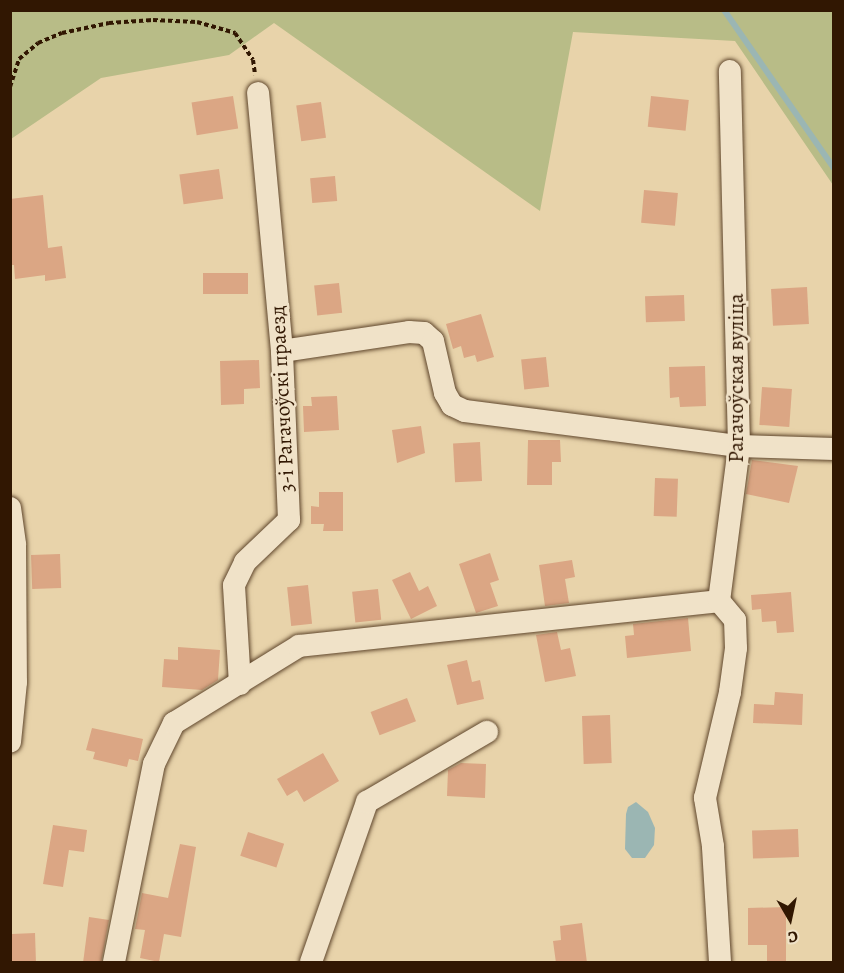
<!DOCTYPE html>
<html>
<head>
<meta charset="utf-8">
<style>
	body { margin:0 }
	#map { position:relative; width:844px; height:973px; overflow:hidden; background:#e8d3aa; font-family:Alegreya,serif }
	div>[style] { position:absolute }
	.green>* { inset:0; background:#b8bc87 }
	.water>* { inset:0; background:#9bb6b3 }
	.stream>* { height:6px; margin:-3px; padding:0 3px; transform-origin:3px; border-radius:3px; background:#9bb6b3 }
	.building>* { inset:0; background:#dba684; transform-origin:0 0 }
	.path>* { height:4px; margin-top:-2px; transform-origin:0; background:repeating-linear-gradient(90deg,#311702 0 4.5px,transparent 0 7.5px) }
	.roads { filter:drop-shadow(0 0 2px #5f462c) drop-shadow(0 0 2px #5f462c) }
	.minor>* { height:22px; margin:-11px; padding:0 11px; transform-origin:11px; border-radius:11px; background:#f0e2c8 }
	span { translate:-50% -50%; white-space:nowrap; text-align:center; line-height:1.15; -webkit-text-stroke:5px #f0e2c8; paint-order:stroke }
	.street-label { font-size:21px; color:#311702 }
	.frame { position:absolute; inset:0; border:12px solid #311702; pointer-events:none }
	.north { position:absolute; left:760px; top:889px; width:60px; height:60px; -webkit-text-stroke:4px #f0e2c8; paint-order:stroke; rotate:171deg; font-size:16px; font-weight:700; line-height:24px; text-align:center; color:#311702 }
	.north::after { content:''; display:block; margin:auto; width:21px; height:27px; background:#311702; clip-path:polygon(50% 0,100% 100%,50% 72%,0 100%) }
</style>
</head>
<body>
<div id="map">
	<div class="green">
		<div style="clip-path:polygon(11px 10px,833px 11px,833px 185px,735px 41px,573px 32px,540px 211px,274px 23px,229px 55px,101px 78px,11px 139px)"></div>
	</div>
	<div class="water">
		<div style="clip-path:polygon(636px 802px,648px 812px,655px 828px,654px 845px,645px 858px,632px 858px,625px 849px,626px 814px,628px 807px)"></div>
	</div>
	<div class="stream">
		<div style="left:724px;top:10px;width:193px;rotate:55.2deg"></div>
	</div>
	<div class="building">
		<div style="left:233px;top:96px;width:33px;height:42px;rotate:81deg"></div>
		<div style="left:651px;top:96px;width:38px;height:31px;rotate:6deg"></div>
		<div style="left:321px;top:102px;width:36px;height:25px;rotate:82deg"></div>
		<div style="left:219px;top:169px;width:30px;height:40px;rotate:82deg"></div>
		<div style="left:335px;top:176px;width:25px;height:25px;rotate:85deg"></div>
		<div style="left:644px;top:190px;width:34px;height:33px;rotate:5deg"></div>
		<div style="clip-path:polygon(43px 195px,48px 248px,62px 246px,66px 278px,45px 281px,45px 275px,15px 279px,14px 265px,10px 265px,10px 199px)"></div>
		<div style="left:203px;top:273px;width:45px;height:21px"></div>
		<div style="left:339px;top:283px;width:30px;height:25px;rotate:84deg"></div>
		<div style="left:807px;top:287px;width:37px;height:36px;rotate:87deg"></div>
		<div style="left:684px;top:295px;width:26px;height:39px;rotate:88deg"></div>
		<div style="clip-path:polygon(481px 314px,494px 357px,477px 362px,475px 355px,464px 358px,461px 346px,453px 349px,446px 324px)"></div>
		<div style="left:546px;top:357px;width:30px;height:25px;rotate:84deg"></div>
		<div style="clip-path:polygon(259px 360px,260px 388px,244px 389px,244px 404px,221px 405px,220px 361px)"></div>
		<div style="clip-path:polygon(705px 366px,706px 406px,680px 407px,679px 397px,670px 398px,669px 367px)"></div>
		<div style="left:762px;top:387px;width:30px;height:38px;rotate:4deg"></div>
		<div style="clip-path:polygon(337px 396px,339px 430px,304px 432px,303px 406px,312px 406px,311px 397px)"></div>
		<div style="clip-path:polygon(421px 426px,425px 453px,397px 463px,392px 430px)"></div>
		<div style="clip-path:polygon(528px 440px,560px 440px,561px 462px,552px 462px,552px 485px,527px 485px)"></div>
		<div style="left:480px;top:442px;width:39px;height:27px;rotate:87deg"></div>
		<div style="clip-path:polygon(752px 460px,798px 466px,789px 503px,746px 494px)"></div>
		<div style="left:655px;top:478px;width:23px;height:38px;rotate:2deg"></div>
		<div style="clip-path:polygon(319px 492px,343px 492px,343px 531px,323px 531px,324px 524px,311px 524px,311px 506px,319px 507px)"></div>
		<div style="clip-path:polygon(490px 553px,499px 580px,490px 583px,498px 606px,476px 613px,459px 564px)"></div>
		<div style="left:60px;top:554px;width:34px;height:29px;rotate:88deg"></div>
		<div style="clip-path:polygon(572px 560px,575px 577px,565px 579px,569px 603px,545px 606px,539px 565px)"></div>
		<div style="clip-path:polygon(410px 572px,419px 591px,428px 586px,437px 606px,411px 619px,392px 580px)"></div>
		<div style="left:308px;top:585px;width:39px;height:21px;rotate:84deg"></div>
		<div style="left:378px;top:589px;width:31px;height:26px;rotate:84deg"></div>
		<div style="clip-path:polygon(791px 592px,794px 632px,777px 633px,776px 621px,762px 622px,761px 609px,752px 610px,751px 595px)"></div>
		<div style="clip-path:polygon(688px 618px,691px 651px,627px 658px,625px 636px,634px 635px,633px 624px)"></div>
		<div style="clip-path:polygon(557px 632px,561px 650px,570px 648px,576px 676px,545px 682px,536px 635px)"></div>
		<div style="clip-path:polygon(178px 647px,220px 650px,218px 680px,202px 690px,162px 687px,164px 659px,178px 660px)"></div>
		<div style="clip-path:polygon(467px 660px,472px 682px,480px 680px,484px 699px,457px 705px,447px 665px)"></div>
		<div style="clip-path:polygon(775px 692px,803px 694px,802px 725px,753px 723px,754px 704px,774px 705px)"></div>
		<div style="left:407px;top:698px;width:25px;height:39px;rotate:69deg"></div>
		<div style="left:610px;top:715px;width:48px;height:28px;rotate:88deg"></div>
		<div style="clip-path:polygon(92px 728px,143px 739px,138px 761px,129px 759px,127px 767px,93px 759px,95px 752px,86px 750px)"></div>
		<div style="clip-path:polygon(323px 753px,339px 781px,304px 802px,297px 790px,287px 796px,277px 779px)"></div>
		<div style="clip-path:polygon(461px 763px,486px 764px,485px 798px,447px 796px,448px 770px)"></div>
		<div style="clip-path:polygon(53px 825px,87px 830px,84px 852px,69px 850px,63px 887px,43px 884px)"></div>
		<div style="left:798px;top:829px;width:28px;height:46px;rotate:88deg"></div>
		<div style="left:248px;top:832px;width:38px;height:25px;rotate:18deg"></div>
		<div style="clip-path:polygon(180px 844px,196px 847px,181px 937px,164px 934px,159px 962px,140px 958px,145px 930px,135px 929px,142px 893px,168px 898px)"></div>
		<div style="clip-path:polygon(786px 907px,786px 963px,767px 963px,767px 945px,748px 945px,748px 908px)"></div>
		<div style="clip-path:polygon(89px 917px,109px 920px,101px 963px,83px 963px)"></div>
		<div style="clip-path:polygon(582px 923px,587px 963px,556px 963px,553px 941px,561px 940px,560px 926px)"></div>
		<div style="clip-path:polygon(35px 933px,36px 963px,10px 963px,12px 934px)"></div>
	</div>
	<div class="path">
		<div style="left:10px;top:87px;width:29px;rotate:-72deg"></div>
		<div style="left:19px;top:59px;width:25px;rotate:-40deg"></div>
		<div style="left:38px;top:43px;width:26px;rotate:-23deg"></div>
		<div style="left:62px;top:33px;width:48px;rotate:-12deg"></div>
		<div style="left:109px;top:23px;width:44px;rotate:-3.9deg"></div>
		<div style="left:153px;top:20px;width:44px;rotate:2.6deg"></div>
		<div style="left:197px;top:22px;width:40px;rotate:16deg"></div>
		<div style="left:235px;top:33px;width:32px;rotate:56deg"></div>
		<div style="left:253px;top:60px;width:15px;rotate:82deg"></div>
	</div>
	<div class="roads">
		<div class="minor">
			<div style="left:282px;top:351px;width:128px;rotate:-8.5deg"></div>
			<div style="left:409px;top:332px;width:15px;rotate:4deg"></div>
			<div style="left:424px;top:333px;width:12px;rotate:42deg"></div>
			<div style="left:433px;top:341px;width:53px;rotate:77deg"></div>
			<div style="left:445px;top:393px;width:14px;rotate:60deg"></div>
			<div style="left:452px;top:405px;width:14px;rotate:25deg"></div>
			<div style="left:465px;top:411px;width:276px;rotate:7.3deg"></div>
			<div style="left:739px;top:446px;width:95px;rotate:1.8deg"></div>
			<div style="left:10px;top:508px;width:37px;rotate:82deg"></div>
			<div style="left:15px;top:545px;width:137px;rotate:89.6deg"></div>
			<div style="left:16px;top:682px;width:60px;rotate:95.7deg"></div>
			<div style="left:240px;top:684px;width:99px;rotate:-93.5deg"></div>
			<div style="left:234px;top:585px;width:25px;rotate:-64deg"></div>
			<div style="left:245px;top:562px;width:61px;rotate:-43.7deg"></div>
			<div style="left:289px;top:520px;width:169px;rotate:-92.4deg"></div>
			<div style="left:282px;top:351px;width:259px;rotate:-95.3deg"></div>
			<div style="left:114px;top:962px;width:202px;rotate:-78.6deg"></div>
			<div style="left:154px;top:764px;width:46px;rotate:-64deg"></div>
			<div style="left:174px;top:723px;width:147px;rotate:-31.6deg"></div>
			<div style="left:299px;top:646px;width:422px;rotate:-6.1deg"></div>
			<div style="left:311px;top:962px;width:170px;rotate:-70.7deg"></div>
			<div style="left:367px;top:802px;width:139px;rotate:-30.3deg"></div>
			<div style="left:720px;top:962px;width:116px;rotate:-93.5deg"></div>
			<div style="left:713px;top:846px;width:49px;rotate:-99.5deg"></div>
			<div style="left:705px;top:798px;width:109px;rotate:-76.7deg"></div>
			<div style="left:730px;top:692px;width:44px;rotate:-82.2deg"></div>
			<div style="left:736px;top:648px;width:28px;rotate:-92deg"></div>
			<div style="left:735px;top:620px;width:25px;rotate:-130deg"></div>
			<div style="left:719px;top:601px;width:156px;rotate:-82.6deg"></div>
			<div style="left:739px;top:446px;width:375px;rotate:-91.4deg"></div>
		</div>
	</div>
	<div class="street-label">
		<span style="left:736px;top:378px;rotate:-90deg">Рагачоўская вуліца</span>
		<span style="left:282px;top:399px;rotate:-93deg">3-і Рагачоўскі праезд</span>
	</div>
	<div class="frame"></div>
	<div class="north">С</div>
</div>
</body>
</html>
